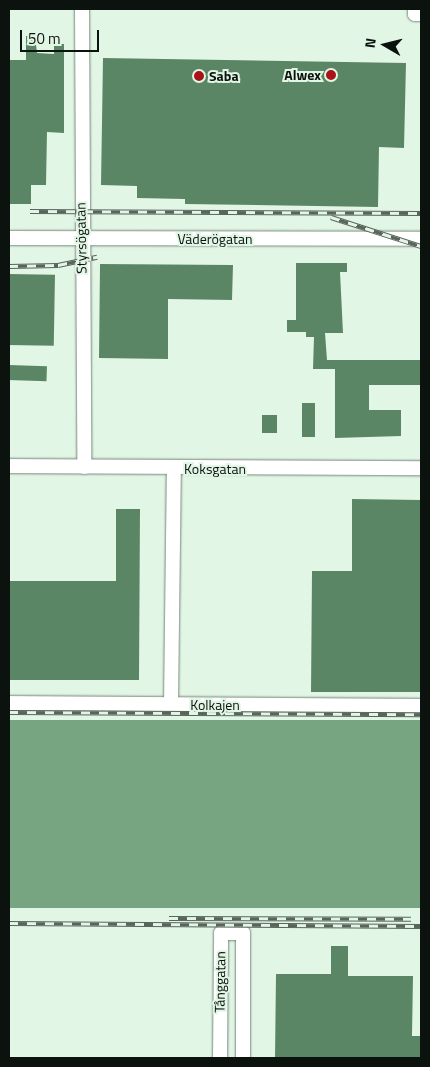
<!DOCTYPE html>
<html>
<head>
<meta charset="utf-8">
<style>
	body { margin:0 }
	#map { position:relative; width:430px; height:1067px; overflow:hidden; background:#e2f6e6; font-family:"Titillium Web",sans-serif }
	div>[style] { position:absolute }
	.water>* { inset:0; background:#77a481; transform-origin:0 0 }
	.building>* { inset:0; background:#5b8665; transform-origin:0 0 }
	.roads { filter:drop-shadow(0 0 1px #768779) drop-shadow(0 0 1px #768779) }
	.minor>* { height:14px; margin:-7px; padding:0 7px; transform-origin:7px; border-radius:7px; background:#fff }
	.rail>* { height:5px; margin-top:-2.5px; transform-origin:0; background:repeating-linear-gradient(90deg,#e2f6e6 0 9px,#59645b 0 18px); box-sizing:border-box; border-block:1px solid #59645b }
	.dots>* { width:14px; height:14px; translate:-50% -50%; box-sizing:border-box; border:2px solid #e2f6e6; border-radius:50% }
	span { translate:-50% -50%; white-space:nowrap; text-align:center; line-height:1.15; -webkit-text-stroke:4px #e2f6e6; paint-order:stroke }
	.poi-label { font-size:14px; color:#0c120d; font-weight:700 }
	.right { translate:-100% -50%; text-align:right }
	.left { translate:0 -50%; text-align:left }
	.street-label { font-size:14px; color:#0c120d }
	.frame { position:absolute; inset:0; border:10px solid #0c120d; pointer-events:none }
	.north { position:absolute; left:360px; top:20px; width:50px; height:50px; -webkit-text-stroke:4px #e2f6e6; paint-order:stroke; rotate:278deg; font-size:14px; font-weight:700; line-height:20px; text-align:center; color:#0c120d }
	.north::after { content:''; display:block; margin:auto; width:18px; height:22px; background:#0c120d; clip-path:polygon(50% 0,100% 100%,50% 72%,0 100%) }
	.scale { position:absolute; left:20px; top:30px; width:79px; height:22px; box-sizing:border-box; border:2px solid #0c120d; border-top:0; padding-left:6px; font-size:15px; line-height:18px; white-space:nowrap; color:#0c120d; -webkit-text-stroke:4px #e2f6e6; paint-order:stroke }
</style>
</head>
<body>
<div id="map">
	<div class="water">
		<div style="left:9px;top:720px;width:412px;height:188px"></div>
	</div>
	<div class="building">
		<div style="clip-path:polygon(26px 36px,35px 36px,37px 53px,54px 54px,54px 44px,64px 44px,64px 133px,47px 132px,46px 185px,31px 185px,31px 204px,9px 204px,9px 60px,26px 60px)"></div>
		<div style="clip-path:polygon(103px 58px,406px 63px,404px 148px,379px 147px,378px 207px,185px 204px,185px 199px,137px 198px,137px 186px,101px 185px)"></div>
		<div style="clip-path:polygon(296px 263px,347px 263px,347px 272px,340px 272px,343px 333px,325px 333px,327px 360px,421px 360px,421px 385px,369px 385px,369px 410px,401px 410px,401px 436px,335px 438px,335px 369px,313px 369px,314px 337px,306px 337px,306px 332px,287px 332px,287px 320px,296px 320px)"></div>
		<div style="clip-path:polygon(100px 264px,233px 265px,232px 300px,168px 299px,168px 359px,99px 358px)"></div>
		<div style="left:9px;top:274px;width:46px;height:71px;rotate:1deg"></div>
		<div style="left:9px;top:365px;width:38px;height:15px;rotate:2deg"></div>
		<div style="left:302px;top:403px;width:13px;height:34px"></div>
		<div style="left:262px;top:415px;width:15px;height:18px"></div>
		<div style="clip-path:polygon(352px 499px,421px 500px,421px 692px,311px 692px,312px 571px,352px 571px)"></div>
		<div style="clip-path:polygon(116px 509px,140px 509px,139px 680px,9px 680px,9px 581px,116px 581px)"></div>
		<div style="clip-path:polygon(331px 946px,348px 946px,348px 976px,413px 976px,412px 1036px,421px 1036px,421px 1058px,275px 1058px,276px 974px,331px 974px)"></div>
	</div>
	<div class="roads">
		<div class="minor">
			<div style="left:82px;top:9px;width:458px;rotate:89.7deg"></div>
			<div style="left:415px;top:9px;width:5px;rotate:90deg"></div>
			<div style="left:415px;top:14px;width:6px"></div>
			<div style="left:9px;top:238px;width:412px;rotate:0.1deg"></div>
			<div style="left:9px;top:466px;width:412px;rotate:0.3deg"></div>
			<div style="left:9px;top:703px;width:412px;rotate:0.4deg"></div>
			<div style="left:171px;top:704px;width:235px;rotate:-89.3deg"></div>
			<div style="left:220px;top:1058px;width:125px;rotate:-89.5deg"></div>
			<div style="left:221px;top:933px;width:22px"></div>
			<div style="left:243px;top:933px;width:125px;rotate:90deg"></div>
		</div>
	</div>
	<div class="rail">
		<div style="left:30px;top:211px;width:391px;rotate:0.3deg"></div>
		<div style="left:331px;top:217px;width:95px;rotate:17.9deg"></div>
		<div style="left:9px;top:266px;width:49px;rotate:-1.2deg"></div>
		<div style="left:58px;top:265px;width:40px;rotate:-12deg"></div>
		<div style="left:9px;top:712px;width:412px;rotate:0.3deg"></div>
		<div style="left:169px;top:918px;width:242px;rotate:0.2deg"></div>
		<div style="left:9px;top:923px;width:412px;rotate:0.4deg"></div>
	</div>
	<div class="dots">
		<div style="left:331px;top:75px;background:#a81218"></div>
		<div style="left:199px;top:76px;background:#a81218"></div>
	</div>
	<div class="poi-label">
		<span class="right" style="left:321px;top:75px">Alwex</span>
		<span class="left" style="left:209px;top:76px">Saba</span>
	</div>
	<div class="street-label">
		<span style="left:81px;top:238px;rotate:-91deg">Styrsögatan</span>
		<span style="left:215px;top:239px">Väderögatan</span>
		<span style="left:215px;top:469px">Koksgatan</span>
		<span style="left:215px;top:705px">Kolkajen</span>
		<span style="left:220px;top:982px;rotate:-89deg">Tånggatan</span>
	</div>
	<div class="frame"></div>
	<div class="north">N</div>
	<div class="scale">50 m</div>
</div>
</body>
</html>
